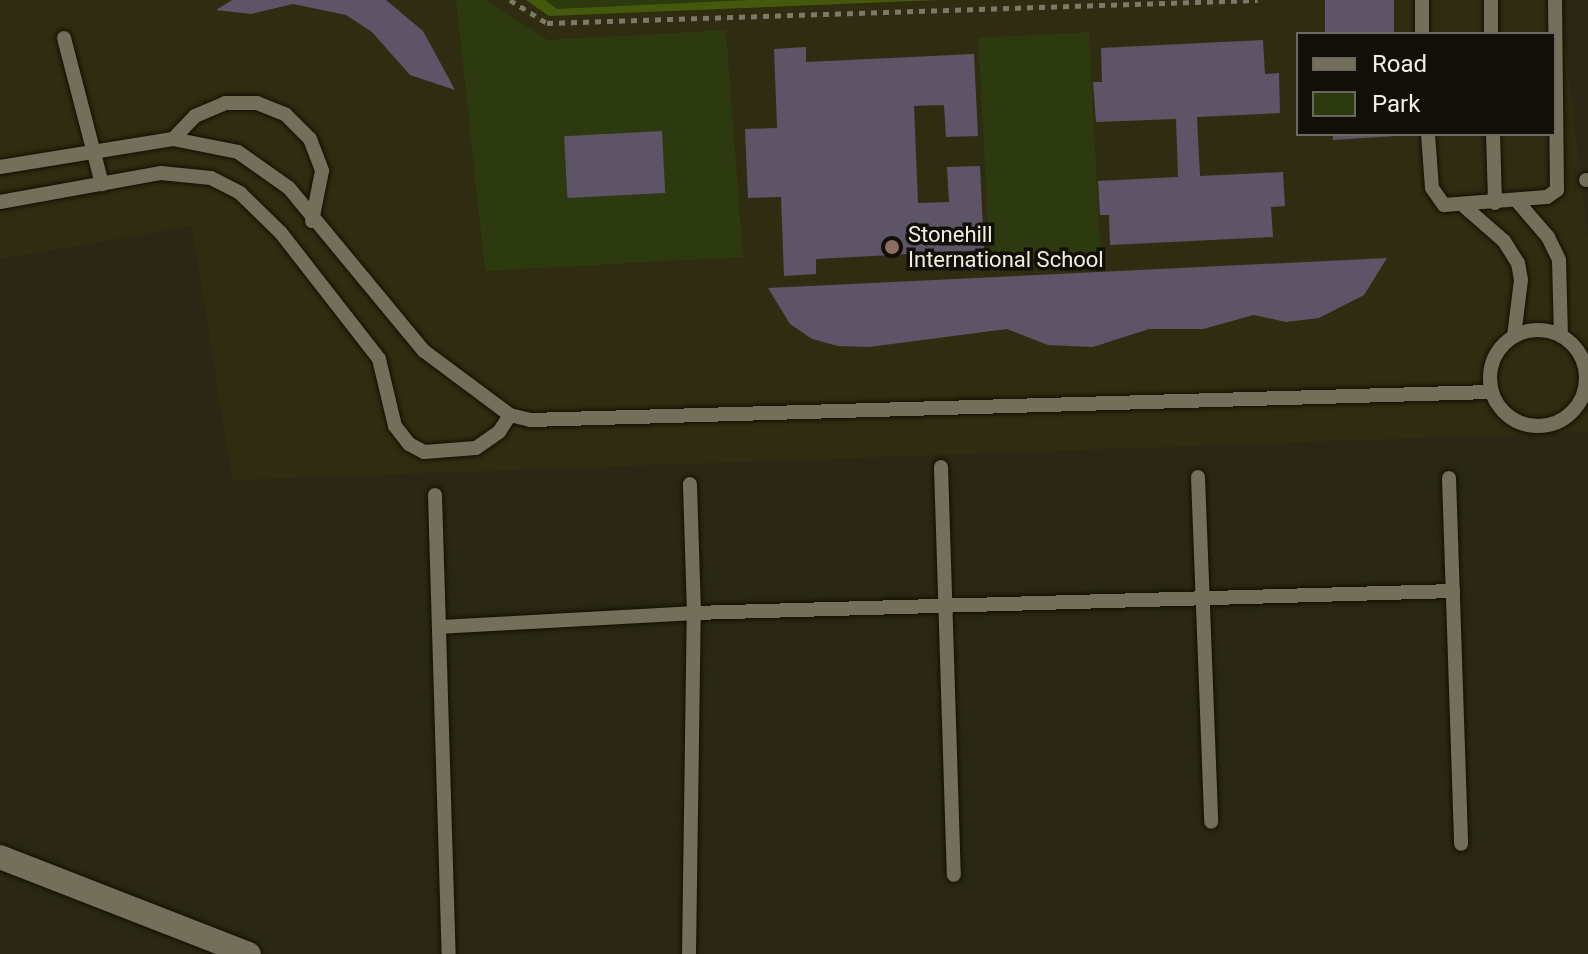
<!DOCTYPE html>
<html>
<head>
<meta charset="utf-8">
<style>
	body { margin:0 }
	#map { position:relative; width:1588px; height:954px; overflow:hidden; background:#2a2714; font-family:Roboto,sans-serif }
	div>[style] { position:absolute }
	.built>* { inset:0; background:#302c11 }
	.green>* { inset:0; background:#2d390f; transform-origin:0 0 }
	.forest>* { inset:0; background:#45590c }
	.building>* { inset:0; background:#5e5467; transform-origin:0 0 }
	.path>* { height:5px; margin-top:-2.5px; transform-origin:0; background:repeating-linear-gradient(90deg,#7c7969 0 6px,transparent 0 12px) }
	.roads { filter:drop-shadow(0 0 2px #130f01) drop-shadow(0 0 2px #130f01) }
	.lane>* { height:14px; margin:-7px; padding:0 7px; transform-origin:7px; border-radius:7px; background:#736f5a }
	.lane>.ring { margin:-7px; padding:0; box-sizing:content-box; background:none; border:14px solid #736f5a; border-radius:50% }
	.secondary>* { height:24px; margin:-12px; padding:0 12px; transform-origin:12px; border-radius:12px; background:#736f5a }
	.dots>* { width:22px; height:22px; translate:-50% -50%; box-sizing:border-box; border:4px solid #110f07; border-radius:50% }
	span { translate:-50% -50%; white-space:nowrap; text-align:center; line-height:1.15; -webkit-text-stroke:7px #110f07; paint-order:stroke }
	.poi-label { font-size:22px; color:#f1efe3 }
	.left { translate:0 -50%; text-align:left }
	.legend { position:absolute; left:1296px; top:32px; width:260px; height:104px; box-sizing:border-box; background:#110f07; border:2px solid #6b695f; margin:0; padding:10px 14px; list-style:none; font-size:24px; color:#f1efe3 }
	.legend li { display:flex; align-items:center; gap:16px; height:40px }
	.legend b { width:40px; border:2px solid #6b695f }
</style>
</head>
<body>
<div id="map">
	<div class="built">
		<div style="clip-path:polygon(evenodd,0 0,1560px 0,1588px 236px,1588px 432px,232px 480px,192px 226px,0 259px,0 0,1298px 34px,1554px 34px,1554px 134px,1298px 134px,1298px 34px)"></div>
	</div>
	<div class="green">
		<div style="clip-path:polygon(456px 0,487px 0,548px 40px,726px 30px,743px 257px,485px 271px)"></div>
		<div style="clip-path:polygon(545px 0,747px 0,557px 9px)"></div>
		<div style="left:1089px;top:32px;width:231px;height:111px;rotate:87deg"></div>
	</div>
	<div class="forest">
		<div style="clip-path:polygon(526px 0,545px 0,557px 9px,747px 0,937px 0,549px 16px)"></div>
	</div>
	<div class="building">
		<div style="clip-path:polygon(232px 0,386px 0,423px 31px,455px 90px,410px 75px,372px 32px,346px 15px,293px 4px,251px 14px,216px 10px)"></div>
		<div style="left:1325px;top:0;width:69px;height:34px"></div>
		<div style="clip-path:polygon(1263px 40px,1265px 74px,1279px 73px,1280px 113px,1197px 117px,1200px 176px,1283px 172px,1285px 206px,1271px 207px,1273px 237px,1110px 245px,1109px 215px,1100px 215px,1098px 181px,1178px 177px,1176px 119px,1096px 122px,1093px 82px,1102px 82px,1101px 48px)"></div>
		<div style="clip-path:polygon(806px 47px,806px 62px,974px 54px,978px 136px,946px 137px,944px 105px,914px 106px,918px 203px,949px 202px,947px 167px,980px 166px,984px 250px,816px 259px,816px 274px,784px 276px,781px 197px,748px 198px,745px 129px,777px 128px,774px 49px)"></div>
		<div style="left:662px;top:131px;width:62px;height:98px;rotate:87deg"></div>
		<div style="clip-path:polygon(1333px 134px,1394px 134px,1395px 136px,1333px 140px)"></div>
		<div style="clip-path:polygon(1387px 258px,1364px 295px,1319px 318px,1286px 322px,1254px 315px,1203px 329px,1149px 329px,1093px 347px,1048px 345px,1007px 329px,869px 347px,838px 346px,812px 339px,790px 324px,768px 288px)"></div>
	</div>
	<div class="path">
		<div style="left:510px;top:0;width:44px;rotate:31.9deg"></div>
		<div style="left:547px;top:23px;width:711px;rotate:-1.85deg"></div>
	</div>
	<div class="roads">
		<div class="lane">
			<div style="left:1491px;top:0;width:34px;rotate:90deg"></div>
			<div style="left:1422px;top:34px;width:34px;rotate:-90deg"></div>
			<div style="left:64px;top:38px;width:151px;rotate:75.4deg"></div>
			<div style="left:1428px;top:134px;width:54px;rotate:85.8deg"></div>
			<div style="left:1432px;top:188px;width:21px;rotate:55deg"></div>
			<div style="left:1444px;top:205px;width:103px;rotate:-4.4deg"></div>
			<div style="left:1547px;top:197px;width:12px;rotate:-35deg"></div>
			<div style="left:1557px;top:190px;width:190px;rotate:-90.6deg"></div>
			<div style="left:1493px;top:134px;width:69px;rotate:88.3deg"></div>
			<div style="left:173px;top:139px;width:32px;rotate:-46deg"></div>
			<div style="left:195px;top:116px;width:33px;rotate:-23deg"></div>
			<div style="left:225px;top:103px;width:32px"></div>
			<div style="left:257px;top:103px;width:31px;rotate:22deg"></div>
			<div style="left:286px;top:115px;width:34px;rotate:45deg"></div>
			<div style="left:310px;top:139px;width:34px;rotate:69deg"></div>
			<div style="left:322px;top:171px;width:51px;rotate:101.3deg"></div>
			<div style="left:0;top:167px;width:175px;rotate:-9.2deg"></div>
			<div style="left:173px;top:139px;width:66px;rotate:11.3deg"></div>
			<div style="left:238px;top:152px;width:62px;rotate:35.2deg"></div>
			<div style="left:289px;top:188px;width:212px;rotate:50.4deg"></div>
			<div style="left:424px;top:351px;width:107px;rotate:36.7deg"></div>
			<div style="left:510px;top:415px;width:21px;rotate:14deg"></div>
			<div style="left:530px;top:420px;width:961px;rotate:-1.67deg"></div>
			<div style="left:1586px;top:180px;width:2px"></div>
			<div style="left:1517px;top:201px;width:48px;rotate:49.3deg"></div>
			<div style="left:1548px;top:237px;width:25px;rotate:64deg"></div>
			<div style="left:1559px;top:260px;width:75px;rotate:88.5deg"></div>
			<div style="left:0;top:202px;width:164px;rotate:-10.2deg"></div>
			<div style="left:161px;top:173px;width:50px;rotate:5.7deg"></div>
			<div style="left:211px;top:178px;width:33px;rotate:27deg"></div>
			<div style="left:240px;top:193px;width:57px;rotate:44.3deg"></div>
			<div style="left:281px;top:233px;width:160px;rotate:52.1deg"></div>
			<div style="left:379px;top:359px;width:69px;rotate:76.6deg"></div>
			<div style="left:395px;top:426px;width:23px;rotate:52deg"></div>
			<div style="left:409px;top:444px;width:17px;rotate:28deg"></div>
			<div style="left:424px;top:452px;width:52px;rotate:-4.4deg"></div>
			<div style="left:476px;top:448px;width:28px;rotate:-35deg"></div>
			<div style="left:499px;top:432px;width:20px;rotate:-57deg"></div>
			<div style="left:1465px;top:207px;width:52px;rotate:41.1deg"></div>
			<div style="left:1504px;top:241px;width:26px;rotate:58deg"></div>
			<div style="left:1518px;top:263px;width:17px;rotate:80deg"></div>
			<div style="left:1521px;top:280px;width:56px;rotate:97.1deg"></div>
			<div class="ring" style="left:1490px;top:330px;width:82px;height:82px"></div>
			<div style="left:941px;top:467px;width:408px;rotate:88.2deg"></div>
			<div style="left:1198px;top:477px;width:345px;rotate:87.8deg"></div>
			<div style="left:1449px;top:478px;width:366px;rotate:88.1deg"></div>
			<div style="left:435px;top:495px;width:459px;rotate:88.3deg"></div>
			<div style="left:439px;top:627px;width:255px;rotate:-3.1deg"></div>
			<div style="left:694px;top:613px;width:759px;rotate:-1.66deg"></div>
			<div style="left:689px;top:954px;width:341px;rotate:-89.2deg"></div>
			<div style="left:694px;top:613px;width:129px;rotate:-91.8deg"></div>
		</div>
		<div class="secondary">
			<div style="left:0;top:857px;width:267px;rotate:21.3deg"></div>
		</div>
	</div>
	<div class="dots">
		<div style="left:892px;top:247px;background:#8d6e63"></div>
	</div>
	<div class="poi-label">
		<span class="left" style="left:908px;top:247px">Stonehill<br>International School</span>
	</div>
	<ul class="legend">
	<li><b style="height:10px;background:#736f5a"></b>Road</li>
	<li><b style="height:22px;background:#2d390f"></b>Park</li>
	</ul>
</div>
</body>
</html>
